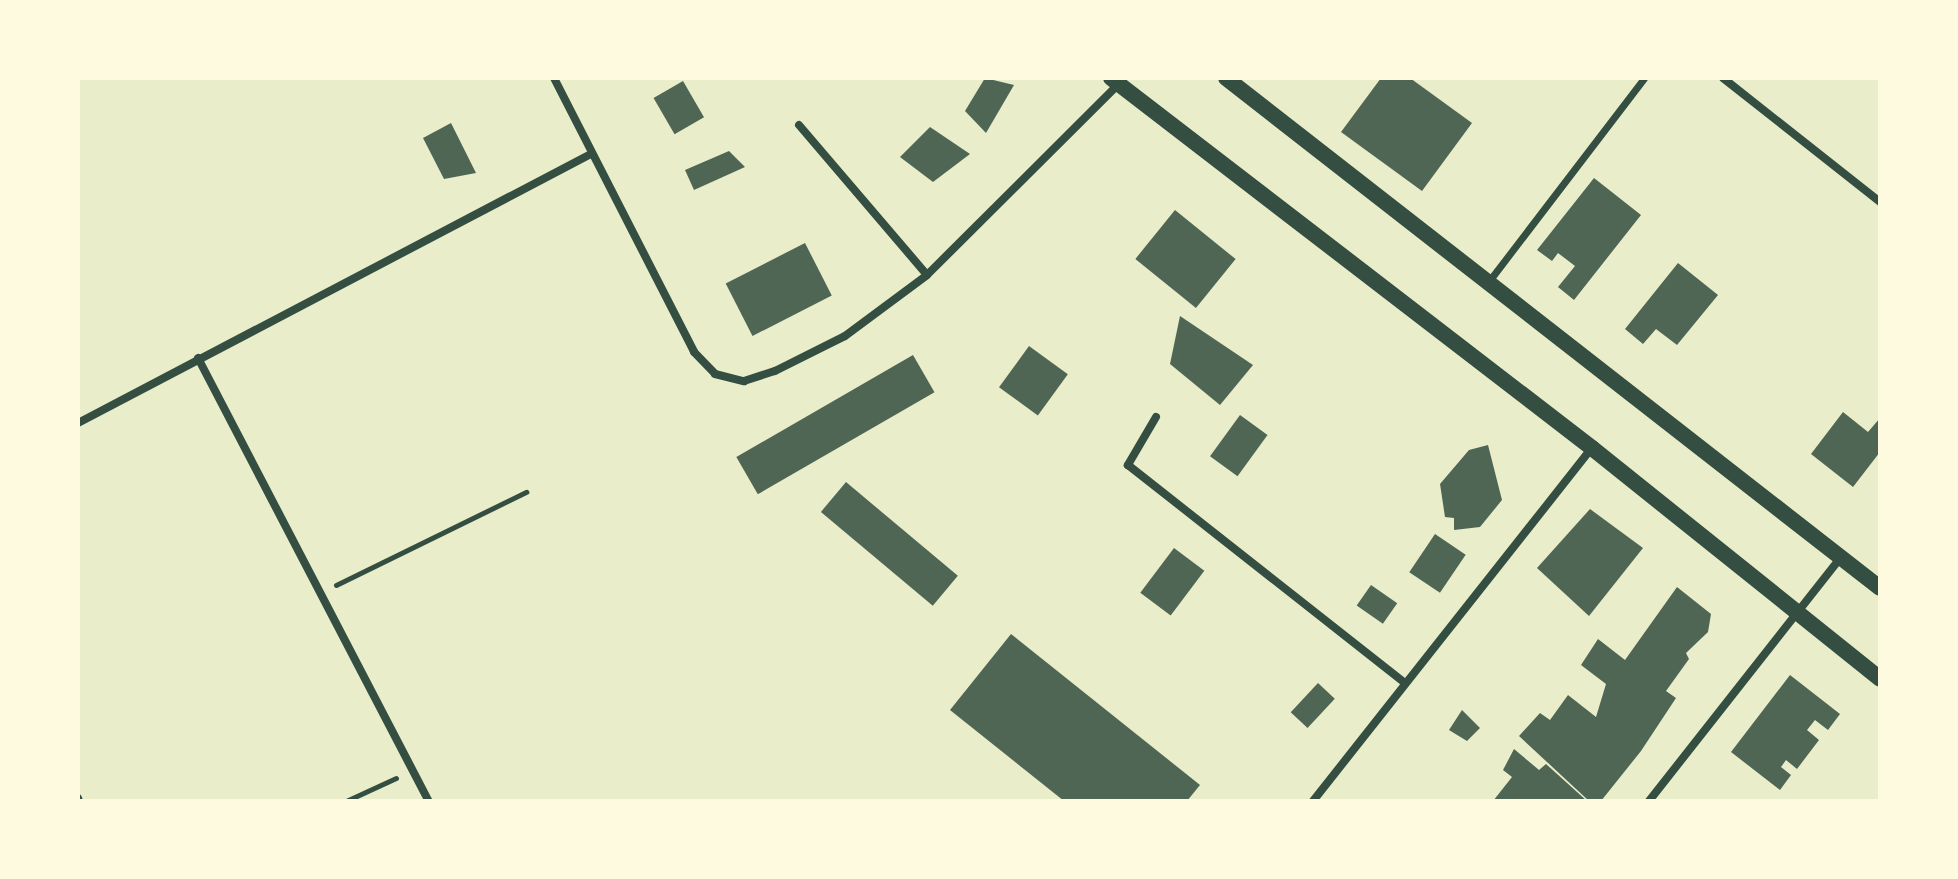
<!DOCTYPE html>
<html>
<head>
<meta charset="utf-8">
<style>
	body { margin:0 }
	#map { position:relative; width:1958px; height:879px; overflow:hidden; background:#e9edc9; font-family:Overpass,sans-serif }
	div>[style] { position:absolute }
	.building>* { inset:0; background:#4f6655; transform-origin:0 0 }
	.path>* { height:5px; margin:-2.5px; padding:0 2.5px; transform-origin:2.5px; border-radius:2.5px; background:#344e41 }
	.pedestrian>* { height:7px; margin:-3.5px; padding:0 3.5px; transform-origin:3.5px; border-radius:3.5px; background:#344e41 }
	.minor>* { height:8px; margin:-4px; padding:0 4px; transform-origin:4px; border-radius:4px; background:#344e41 }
	.secondary>* { height:16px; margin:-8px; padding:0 8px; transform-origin:8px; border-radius:8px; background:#344e41 }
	span { translate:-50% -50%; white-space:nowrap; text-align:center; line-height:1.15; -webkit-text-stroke:8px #fefae0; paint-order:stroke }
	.frame { position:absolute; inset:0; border:80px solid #fefae0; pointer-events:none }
</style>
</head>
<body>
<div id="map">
	<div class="building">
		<div style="clip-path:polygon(985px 78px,1014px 85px,986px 133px,965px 111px)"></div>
		<div style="clip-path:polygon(1381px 78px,1410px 78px,1472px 123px,1422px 191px,1341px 132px)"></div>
		<div style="left:683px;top:81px;width:42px;height:34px;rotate:60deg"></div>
		<div style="clip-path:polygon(451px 123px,476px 173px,444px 179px,423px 138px)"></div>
		<div style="clip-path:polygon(930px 127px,970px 154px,933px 182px,900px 157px)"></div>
		<div style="clip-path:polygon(729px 151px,745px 167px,694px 190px,685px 170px)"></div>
		<div style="clip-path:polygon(1594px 178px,1641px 215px,1574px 300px,1558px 287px,1575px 266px,1558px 253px,1552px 261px,1537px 250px)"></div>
		<div style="left:1175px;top:210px;width:78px;height:63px;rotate:39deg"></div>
		<div style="left:805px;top:243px;width:59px;height:89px;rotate:63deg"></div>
		<div style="clip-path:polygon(1678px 263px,1718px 295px,1677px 345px,1656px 329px,1643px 344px,1625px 329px)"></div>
		<div style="clip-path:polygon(1180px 316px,1253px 365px,1220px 405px,1170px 364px)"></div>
		<div style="left:1029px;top:346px;width:48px;height:51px;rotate:36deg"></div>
		<div style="left:913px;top:355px;width:43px;height:204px;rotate:60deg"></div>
		<div style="clip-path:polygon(1843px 412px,1868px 432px,1880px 418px,1880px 452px,1853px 487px,1811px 454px)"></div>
		<div style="left:1240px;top:415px;width:34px;height:51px;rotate:36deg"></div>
		<div style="clip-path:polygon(1488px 445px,1502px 500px,1480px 527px,1454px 530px,1454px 518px,1445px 517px,1440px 484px,1469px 450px)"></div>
		<div style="left:846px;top:482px;width:146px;height:39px;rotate:40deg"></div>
		<div style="clip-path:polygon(1590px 509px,1643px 548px,1589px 616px,1537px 568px)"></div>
		<div style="left:1435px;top:534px;width:37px;height:46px;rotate:34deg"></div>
		<div style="left:1174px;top:548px;width:38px;height:56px;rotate:37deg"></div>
		<div style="left:1371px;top:585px;width:32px;height:25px;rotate:35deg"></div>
		<div style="clip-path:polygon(1677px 587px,1711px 614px,1708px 632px,1686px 653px,1689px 659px,1666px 691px,1676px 698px,1641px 751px,1601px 801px,1589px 801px,1519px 736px,1540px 713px,1550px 720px,1568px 695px,1596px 717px,1606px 684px,1581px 665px,1598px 639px,1625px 660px)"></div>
		<div style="clip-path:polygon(1011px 634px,1200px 785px,1187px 801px,1064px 801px,950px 710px)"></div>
		<div style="clip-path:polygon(1790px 675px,1840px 714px,1828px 730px,1815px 720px,1807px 730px,1819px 740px,1797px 769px,1786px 760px,1781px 767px,1791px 775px,1780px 790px,1731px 752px)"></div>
		<div style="left:1318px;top:683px;width:23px;height:40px;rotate:43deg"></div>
		<div style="clip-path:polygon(1462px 710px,1480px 728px,1467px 741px,1449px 730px)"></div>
		<div style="clip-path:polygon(1514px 749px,1539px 770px,1546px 764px,1587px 801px,1493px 801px,1512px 777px,1503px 770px)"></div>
	</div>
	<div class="path">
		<div style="left:336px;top:585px;width:212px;rotate:-26.1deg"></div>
		<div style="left:346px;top:801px;width:55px;rotate:-24.7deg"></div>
	</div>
	<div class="pedestrian">
		<div style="left:1489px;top:281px;width:255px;rotate:-52.6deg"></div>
	</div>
	<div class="minor">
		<div style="left:554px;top:78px;width:308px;rotate:62.9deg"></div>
		<div style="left:694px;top:352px;width:30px;rotate:46deg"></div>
		<div style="left:715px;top:374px;width:30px;rotate:14deg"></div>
		<div style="left:744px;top:381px;width:33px;rotate:-18deg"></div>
		<div style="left:775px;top:371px;width:78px;rotate:-26.6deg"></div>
		<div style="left:845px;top:336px;width:102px;rotate:-36.6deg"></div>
		<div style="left:927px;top:275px;width:274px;rotate:-44.9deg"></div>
		<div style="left:1723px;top:78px;width:200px;rotate:38.3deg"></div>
		<div style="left:799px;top:125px;width:197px;rotate:49.5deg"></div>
		<div style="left:198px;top:358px;width:500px;rotate:62.5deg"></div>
		<div style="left:1156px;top:417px;width:56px;rotate:120.3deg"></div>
		<div style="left:1128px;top:465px;width:351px;rotate:38.2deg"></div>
		<div style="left:78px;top:423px;width:577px;rotate:-27.68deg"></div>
		<div style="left:78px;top:798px;width:3px;rotate:72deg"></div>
		<div style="left:1313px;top:801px;width:450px;rotate:-51.7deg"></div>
		<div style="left:1649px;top:801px;width:309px;rotate:-51.8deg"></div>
	</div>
	<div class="secondary">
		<div style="left:1111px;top:78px;width:607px;rotate:37.57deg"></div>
		<div style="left:1592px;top:448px;width:369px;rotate:38.7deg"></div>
		<div style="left:1226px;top:78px;width:829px;rotate:37.95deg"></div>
	</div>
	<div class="frame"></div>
</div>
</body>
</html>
